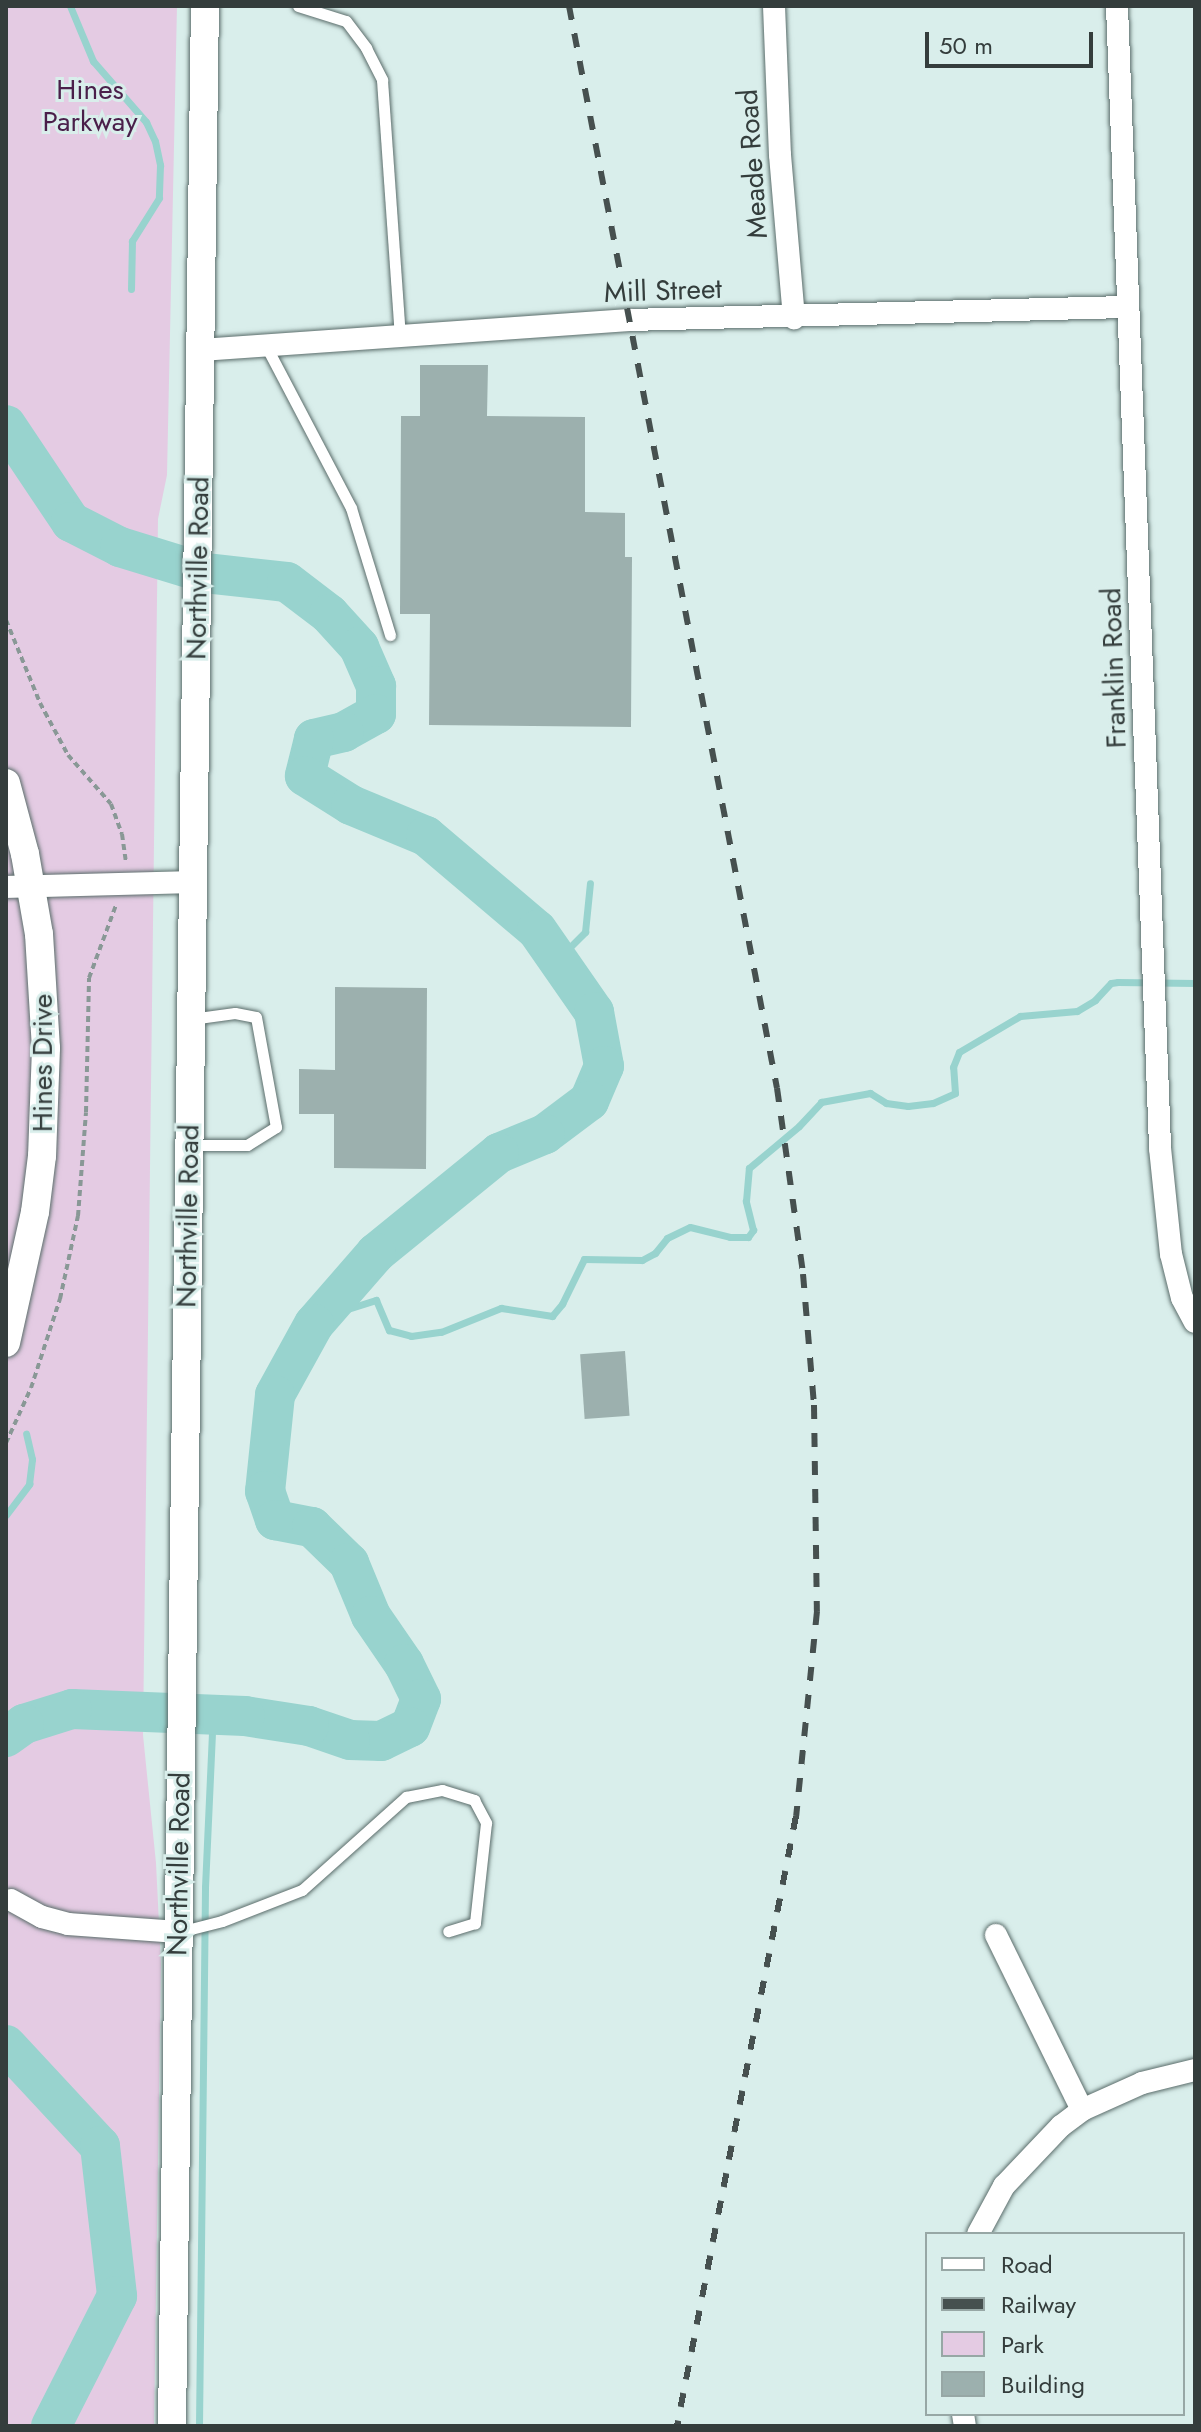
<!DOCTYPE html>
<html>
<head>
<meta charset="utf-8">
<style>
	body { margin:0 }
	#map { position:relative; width:1201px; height:2432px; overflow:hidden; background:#d9eeeb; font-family:Jost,sans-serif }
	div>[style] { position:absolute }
	.green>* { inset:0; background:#e4cbe3 }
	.stream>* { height:7px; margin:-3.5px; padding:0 3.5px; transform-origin:3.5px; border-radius:3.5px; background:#98d3ce }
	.river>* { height:40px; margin:-20px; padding:0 20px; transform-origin:20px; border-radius:20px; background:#98d3ce }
	.building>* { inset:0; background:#9cb0ae; transform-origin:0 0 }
	.path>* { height:4px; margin-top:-2px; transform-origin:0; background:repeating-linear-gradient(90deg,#899896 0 6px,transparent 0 10px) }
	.roads { filter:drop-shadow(0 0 2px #5b6d6b) drop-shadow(0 0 2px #5b6d6b) }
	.service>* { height:11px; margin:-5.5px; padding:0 5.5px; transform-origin:5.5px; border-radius:5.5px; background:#fff }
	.minor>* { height:22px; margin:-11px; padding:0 11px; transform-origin:11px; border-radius:11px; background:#fff }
	.tertiary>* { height:28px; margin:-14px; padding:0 14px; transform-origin:14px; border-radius:14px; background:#fff }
	.rail>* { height:6px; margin-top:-3px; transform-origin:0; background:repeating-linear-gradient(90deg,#46504f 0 14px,transparent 0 28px) }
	span { translate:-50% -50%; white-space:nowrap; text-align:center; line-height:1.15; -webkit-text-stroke:6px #d9eeeb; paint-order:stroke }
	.park-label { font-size:28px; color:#4a1f4a }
	.street-label { font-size:28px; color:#343d3c }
	.frame { position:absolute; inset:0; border:8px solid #343d3c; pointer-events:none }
	.legend { position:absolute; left:925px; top:2232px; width:260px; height:184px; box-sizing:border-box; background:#d9eeeb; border:2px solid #97a7a5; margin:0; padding:10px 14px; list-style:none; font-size:24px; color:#343d3c }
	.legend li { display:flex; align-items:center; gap:16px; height:40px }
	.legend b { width:40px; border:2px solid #97a7a5 }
	.scale { position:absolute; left:925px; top:32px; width:168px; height:36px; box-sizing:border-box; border:4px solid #343d3c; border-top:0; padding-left:10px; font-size:24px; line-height:28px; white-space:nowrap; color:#343d3c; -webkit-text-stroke:6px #d9eeeb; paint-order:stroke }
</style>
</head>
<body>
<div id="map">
	<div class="green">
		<div style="clip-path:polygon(6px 6px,177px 6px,167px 475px,158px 519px,143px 1735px,156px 1863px,161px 1964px,154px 2426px,6px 2426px)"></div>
	</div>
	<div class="stream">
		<div style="left:70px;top:6px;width:60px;rotate:67.3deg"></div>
		<div style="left:93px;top:61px;width:81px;rotate:49deg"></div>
		<div style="left:146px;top:122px;width:21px;rotate:65deg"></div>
		<div style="left:155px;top:141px;width:25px;rotate:78deg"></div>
		<div style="left:160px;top:165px;width:33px;rotate:92deg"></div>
		<div style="left:159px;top:198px;width:51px;rotate:122.1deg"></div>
		<div style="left:132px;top:241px;width:48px;rotate:91.2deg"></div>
		<div style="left:557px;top:960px;width:40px;rotate:-45deg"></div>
		<div style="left:585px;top:932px;width:49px;rotate:-84.2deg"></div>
		<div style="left:319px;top:1318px;width:60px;rotate:-17.5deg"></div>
		<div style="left:376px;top:1300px;width:33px;rotate:67deg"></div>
		<div style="left:389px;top:1330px;width:23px;rotate:15deg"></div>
		<div style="left:411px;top:1336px;width:30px;rotate:-8deg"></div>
		<div style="left:441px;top:1332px;width:65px;rotate:-21.8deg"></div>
		<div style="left:501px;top:1308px;width:52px;rotate:8.9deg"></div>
		<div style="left:552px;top:1316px;width:16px;rotate:-50deg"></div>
		<div style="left:562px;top:1304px;width:50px;rotate:-63.9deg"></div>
		<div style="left:584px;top:1259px;width:58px;rotate:1deg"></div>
		<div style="left:642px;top:1260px;width:15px;rotate:-28deg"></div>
		<div style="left:655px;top:1253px;width:19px;rotate:-51deg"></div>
		<div style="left:667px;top:1238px;width:25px;rotate:-26deg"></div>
		<div style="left:690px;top:1227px;width:41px;rotate:14deg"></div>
		<div style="left:730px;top:1237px;width:18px"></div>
		<div style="left:748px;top:1237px;width:9px;rotate:-54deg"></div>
		<div style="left:753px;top:1230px;width:30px;rotate:-104deg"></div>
		<div style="left:746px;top:1201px;width:33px;rotate:-85deg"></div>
		<div style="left:749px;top:1168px;width:65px;rotate:-40deg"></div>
		<div style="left:799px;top:1126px;width:33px;rotate:-47deg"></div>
		<div style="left:821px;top:1102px;width:50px;rotate:-10.4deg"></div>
		<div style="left:870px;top:1093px;width:19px;rotate:32deg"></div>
		<div style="left:886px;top:1103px;width:22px;rotate:8deg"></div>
		<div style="left:908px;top:1106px;width:25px;rotate:-7deg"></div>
		<div style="left:933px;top:1103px;width:24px;rotate:-24deg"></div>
		<div style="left:955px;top:1093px;width:26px;rotate:-94deg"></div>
		<div style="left:953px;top:1067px;width:16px;rotate:-68deg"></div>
		<div style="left:959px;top:1052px;width:71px;rotate:-30.5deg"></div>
		<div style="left:1020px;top:1016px;width:57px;rotate:-5deg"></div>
		<div style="left:1077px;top:1011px;width:21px;rotate:-31deg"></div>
		<div style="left:1095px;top:1000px;width:23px;rotate:-47deg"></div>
		<div style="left:1111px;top:983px;width:7px;rotate:-8deg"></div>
		<div style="left:1118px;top:982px;width:77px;rotate:0.7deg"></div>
		<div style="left:6px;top:1515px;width:39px;rotate:-53deg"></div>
		<div style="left:29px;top:1484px;width:25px;rotate:-83deg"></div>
		<div style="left:32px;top:1459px;width:26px;rotate:-103deg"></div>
		<div style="left:199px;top:2426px;width:539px;rotate:-89.36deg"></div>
		<div style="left:205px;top:1887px;width:173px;rotate:-87.4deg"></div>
	</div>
	<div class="river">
		<div style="left:6px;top:425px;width:117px;rotate:56.2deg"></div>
		<div style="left:71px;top:522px;width:55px;rotate:27deg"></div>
		<div style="left:120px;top:547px;width:89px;rotate:17deg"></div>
		<div style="left:205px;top:573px;width:82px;rotate:6.3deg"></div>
		<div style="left:287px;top:582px;width:53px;rotate:37.3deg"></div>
		<div style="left:329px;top:614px;width:45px;rotate:47.7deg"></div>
		<div style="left:359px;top:647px;width:43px;rotate:66.4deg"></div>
		<div style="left:376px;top:686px;width:28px;rotate:90deg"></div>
		<div style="left:376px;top:714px;width:37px;rotate:151deg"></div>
		<div style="left:344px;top:732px;width:31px;rotate:167deg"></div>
		<div style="left:314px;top:739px;width:38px;rotate:104deg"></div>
		<div style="left:305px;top:776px;width:54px;rotate:32.2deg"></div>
		<div style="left:351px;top:805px;width:81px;rotate:22.5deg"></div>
		<div style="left:426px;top:836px;width:145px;rotate:40.3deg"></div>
		<div style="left:537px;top:930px;width:100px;rotate:55.2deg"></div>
		<div style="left:594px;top:1012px;width:55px;rotate:79.5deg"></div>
		<div style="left:604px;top:1066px;width:38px;rotate:113deg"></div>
		<div style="left:589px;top:1101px;width:55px;rotate:143.1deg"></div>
		<div style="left:545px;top:1134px;width:50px;rotate:157.6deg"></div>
		<div style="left:499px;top:1153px;width:159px;rotate:140.9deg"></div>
		<div style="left:376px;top:1253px;width:94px;rotate:131.1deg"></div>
		<div style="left:314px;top:1324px;width:81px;rotate:118.8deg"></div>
		<div style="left:275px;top:1395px;width:97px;rotate:95.9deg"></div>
		<div style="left:265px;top:1491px;width:31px;rotate:71deg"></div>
		<div style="left:275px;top:1520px;width:38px;rotate:11deg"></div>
		<div style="left:312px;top:1527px;width:52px;rotate:44.2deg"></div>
		<div style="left:349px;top:1563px;width:57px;rotate:67.5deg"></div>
		<div style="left:371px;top:1616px;width:58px;rotate:55.5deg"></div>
		<div style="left:404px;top:1664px;width:39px;rotate:64deg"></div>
		<div style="left:421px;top:1699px;width:30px;rotate:111deg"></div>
		<div style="left:410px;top:1727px;width:32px;rotate:154deg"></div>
		<div style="left:381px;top:1741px;width:31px;rotate:-178deg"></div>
		<div style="left:350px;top:1740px;width:43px;rotate:-161.1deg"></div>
		<div style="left:309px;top:1726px;width:65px;rotate:-171.1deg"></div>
		<div style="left:245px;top:1716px;width:173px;rotate:-177.7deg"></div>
		<div style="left:72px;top:1709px;width:50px;rotate:162.6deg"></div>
		<div style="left:24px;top:1724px;width:22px;rotate:144deg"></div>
		<div style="left:6px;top:2045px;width:138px;rotate:47.1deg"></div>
		<div style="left:100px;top:2146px;width:151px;rotate:83.5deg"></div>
		<div style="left:117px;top:2296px;width:146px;rotate:116.9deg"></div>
	</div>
	<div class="building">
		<div style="clip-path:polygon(420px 365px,488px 365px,487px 416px,585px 417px,585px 512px,625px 513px,625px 557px,632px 557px,631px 727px,429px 725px,430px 614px,400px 614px,401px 416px,420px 416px)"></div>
		<div style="clip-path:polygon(335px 987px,427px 988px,426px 1169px,334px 1168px,334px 1114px,299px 1114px,299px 1069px,335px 1070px)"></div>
		<div style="left:625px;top:1351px;width:65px;height:45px;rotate:86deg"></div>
	</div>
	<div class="path">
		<div style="left:6px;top:620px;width:90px;rotate:67.7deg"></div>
		<div style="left:40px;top:703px;width:59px;rotate:61.7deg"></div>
		<div style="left:68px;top:755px;width:65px;rotate:48.7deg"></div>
		<div style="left:111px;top:804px;width:32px;rotate:70deg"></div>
		<div style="left:122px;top:834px;width:28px;rotate:82deg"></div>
		<div style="left:6px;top:1443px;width:60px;rotate:-65.6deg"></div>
		<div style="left:31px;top:1388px;width:94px;rotate:-72deg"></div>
		<div style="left:60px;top:1299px;width:85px;rotate:-77.8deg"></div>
		<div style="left:78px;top:1216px;width:104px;rotate:-85.6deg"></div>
		<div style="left:86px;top:1112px;width:134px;rotate:-88.7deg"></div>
		<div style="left:89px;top:978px;width:78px;rotate:-69.7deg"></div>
	</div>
	<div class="roads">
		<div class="service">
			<div style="left:298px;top:6px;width:50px;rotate:17.4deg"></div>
			<div style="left:346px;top:21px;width:34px;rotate:53deg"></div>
			<div style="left:366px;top:48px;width:36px;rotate:63deg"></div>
			<div style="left:382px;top:80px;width:257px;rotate:86deg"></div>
			<div style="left:266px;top:346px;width:183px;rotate:62.3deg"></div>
			<div style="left:351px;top:508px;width:133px;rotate:72.9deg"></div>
			<div style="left:191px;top:1019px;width:44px;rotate:-7.8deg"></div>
			<div style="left:235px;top:1013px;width:21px;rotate:11deg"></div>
			<div style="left:256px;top:1017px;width:112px;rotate:79.7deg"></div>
			<div style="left:276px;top:1127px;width:34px;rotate:148deg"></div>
			<div style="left:247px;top:1145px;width:55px;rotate:180deg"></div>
			<div style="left:179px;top:1932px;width:44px;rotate:-14.3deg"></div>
			<div style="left:222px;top:1921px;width:86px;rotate:-21.2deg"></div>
			<div style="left:302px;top:1890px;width:140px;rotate:-41.8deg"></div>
			<div style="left:406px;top:1797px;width:37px;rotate:-11deg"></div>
			<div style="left:442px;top:1790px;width:34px;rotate:17deg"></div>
			<div style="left:474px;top:1800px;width:26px;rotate:62deg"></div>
			<div style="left:486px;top:1823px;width:101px;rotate:96.3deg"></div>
			<div style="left:475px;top:1923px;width:28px;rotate:163deg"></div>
		</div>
		<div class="minor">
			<div style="left:774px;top:6px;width:149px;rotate:87.7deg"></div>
			<div style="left:780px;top:155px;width:164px;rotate:85.1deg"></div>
			<div style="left:1117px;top:6px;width:1143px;rotate:87.84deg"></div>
			<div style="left:1160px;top:1148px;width:107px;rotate:84.1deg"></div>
			<div style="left:1171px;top:1254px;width:45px;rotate:76deg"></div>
			<div style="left:1182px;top:1298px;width:27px;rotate:62deg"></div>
			<div style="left:201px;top:350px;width:429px;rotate:-4deg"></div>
			<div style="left:629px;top:320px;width:499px;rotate:-1.5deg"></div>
			<div style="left:6px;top:887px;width:187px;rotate:-1.5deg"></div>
			<div style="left:11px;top:1900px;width:35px;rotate:29deg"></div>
			<div style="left:42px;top:1917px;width:27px;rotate:15deg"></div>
			<div style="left:68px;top:1924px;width:110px;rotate:4.2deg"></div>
			<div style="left:996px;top:1935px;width:195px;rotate:63.8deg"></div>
			<div style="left:978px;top:2234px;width:55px;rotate:-61.6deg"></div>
			<div style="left:1004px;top:2186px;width:83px;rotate:-46.5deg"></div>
			<div style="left:1061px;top:2126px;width:26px;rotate:-37deg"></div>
			<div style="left:1082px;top:2110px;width:66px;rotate:-24.2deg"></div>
			<div style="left:1142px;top:2083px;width:55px;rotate:-13.8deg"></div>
			<div style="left:963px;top:2414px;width:12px;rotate:81deg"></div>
		</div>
		<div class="tertiary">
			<div style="left:6px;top:783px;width:73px;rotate:75deg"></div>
			<div style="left:25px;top:854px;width:81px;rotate:80.1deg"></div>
			<div style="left:39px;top:934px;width:114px;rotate:86.5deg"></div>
			<div style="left:46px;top:1048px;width:108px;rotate:92.1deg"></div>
			<div style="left:42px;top:1156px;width:56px;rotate:97.1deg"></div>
			<div style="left:35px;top:1212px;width:134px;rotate:102.5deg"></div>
			<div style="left:172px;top:2426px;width:2420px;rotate:-89.22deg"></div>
		</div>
	</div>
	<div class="rail">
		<div style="left:569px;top:6px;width:1102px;rotate:79.12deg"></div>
		<div style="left:777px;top:1088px;width:188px;rotate:82deg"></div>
		<div style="left:803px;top:1274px;width:131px;rotate:85.2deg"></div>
		<div style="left:814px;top:1405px;width:206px;rotate:89.2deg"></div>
		<div style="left:817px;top:1611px;width:206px;rotate:95.8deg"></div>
		<div style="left:796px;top:1816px;width:621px;rotate:101.04deg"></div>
	</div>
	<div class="park-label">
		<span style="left:90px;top:106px">Hines<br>Parkway</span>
	</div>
	<div class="street-label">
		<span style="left:753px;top:164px;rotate:-94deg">Meade Road</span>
		<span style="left:663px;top:291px;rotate:-2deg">Mill Street</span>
		<span style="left:198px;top:568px;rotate:-89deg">Northville Road</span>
		<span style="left:1114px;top:668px;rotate:-92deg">Franklin Road</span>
		<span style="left:43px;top:1063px;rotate:-90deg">Hines Drive</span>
		<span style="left:188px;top:1216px;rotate:-89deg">Northville Road</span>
		<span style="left:179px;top:1864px;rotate:-89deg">Northville Road</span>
	</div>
	<div class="frame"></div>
	<ul class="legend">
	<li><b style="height:10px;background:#fff"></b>Road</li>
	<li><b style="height:10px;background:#46504f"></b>Railway</li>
	<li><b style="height:22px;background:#e4cbe3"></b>Park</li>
	<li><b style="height:22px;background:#9cb0ae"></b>Building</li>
	</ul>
	<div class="scale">50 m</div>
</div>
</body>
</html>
